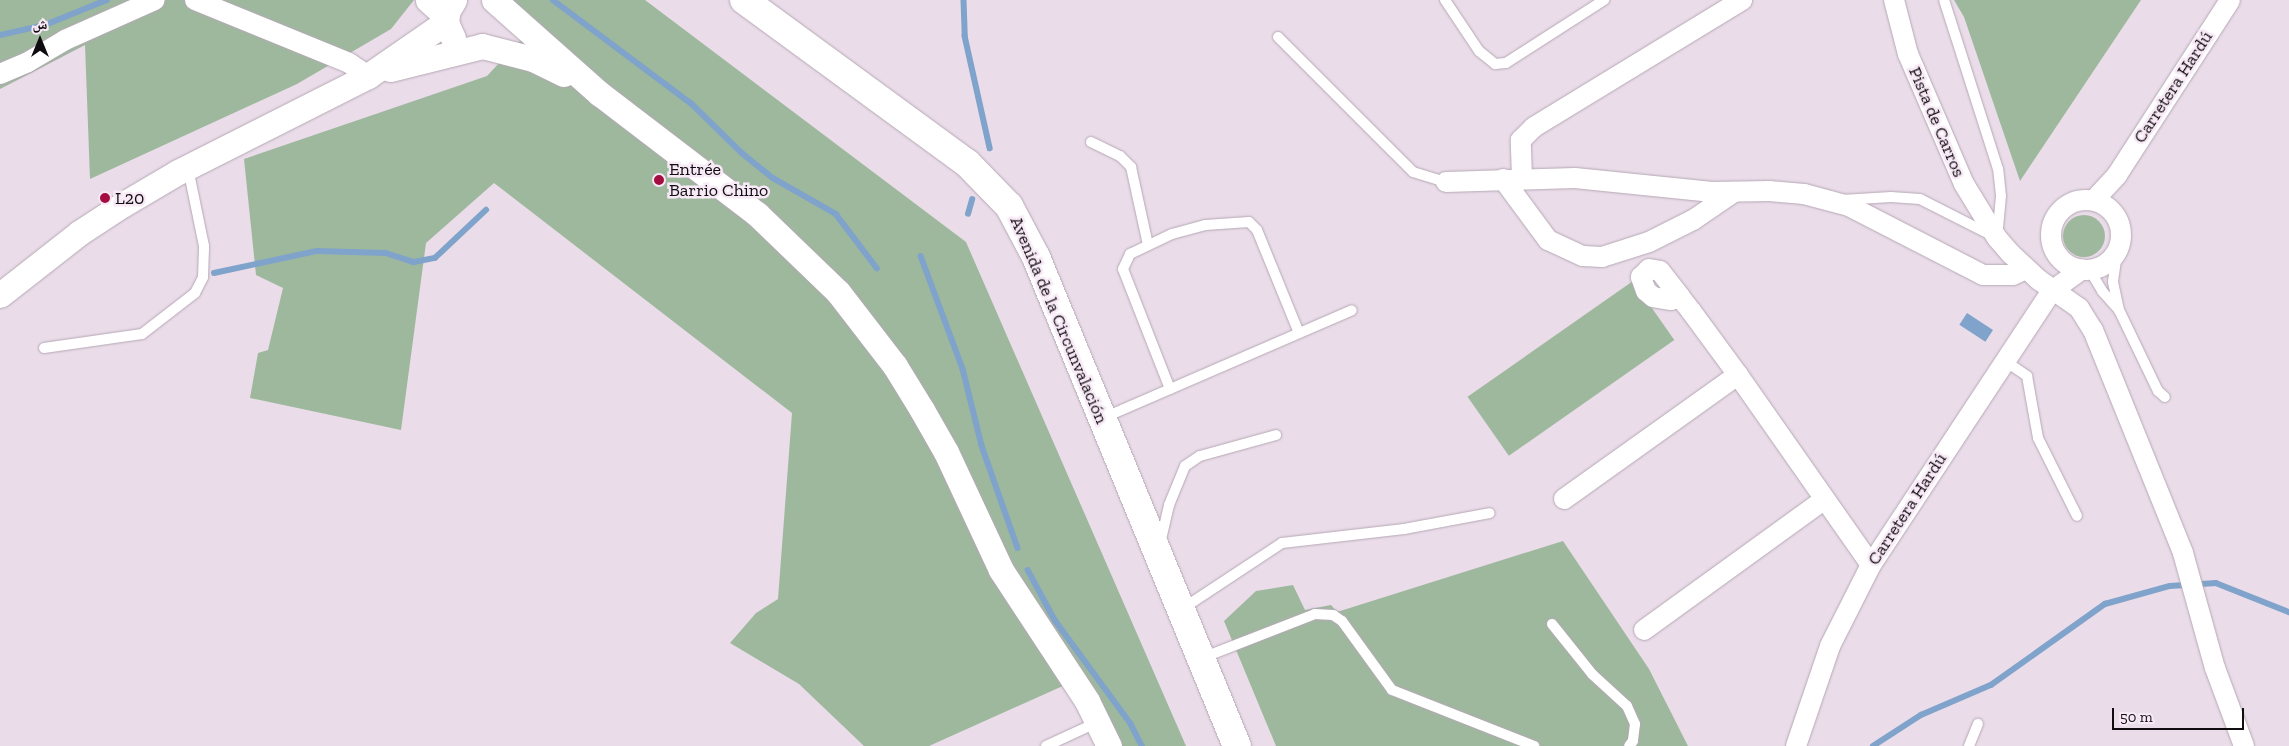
<!DOCTYPE html>
<html>
<head>
<meta charset="utf-8">
<style>
	body { margin:0 }
	#map { position:relative; width:2289px; height:746px; overflow:hidden; background:#eadce9; font-family:"Zilla Slab","Noto Naskh Arabic",serif }
	div>[style] { position:absolute }
	.green>* { inset:0; background:#9eb89e; transform-origin:0 0 }
	.round { border-radius:50% }
	.water>* { inset:0; background:#7fa3ca; transform-origin:0 0 }
	.stream>* { height:5.5px; margin:-2.75px; padding:0 2.75px; transform-origin:2.75px; border-radius:2.75px; background:#7fa3ca }
	.roads { filter:drop-shadow(0 0 1px #b5a8b4) drop-shadow(0 0 1px #b5a8b4) }
	.service>* { height:10px; margin:-5px; padding:0 5px; transform-origin:5px; border-radius:5px; background:#fff }
	.minor>* { height:20px; margin:-10px; padding:0 10px; transform-origin:10px; border-radius:10px; background:#fff }
	.minor>.ring { margin:-10px; padding:0; box-sizing:content-box; background:none; border:20px solid #fff; border-radius:50% }
	.tertiary>* { height:25px; margin:-12.5px; padding:0 12.5px; transform-origin:12.5px; border-radius:12.5px; background:#fff }
	.secondary>* { height:28px; margin:-14px; padding:0 14px; transform-origin:14px; border-radius:14px; background:#fff }
	.dots>* { width:14px; height:14px; translate:-50% -50%; box-sizing:border-box; border:2px solid #f7e9f6; border-radius:50% }
	span { translate:-50% -50%; white-space:nowrap; text-align:center; line-height:1.15; -webkit-text-stroke:5px #f7e9f6; paint-order:stroke }
	.street-label { font-size:18px; color:#100c10 }
	.poi-label { font-size:18px; color:#100c10 }
	.left { translate:0 -50%; text-align:left }
	.north { position:absolute; left:15px; top:15px; width:50px; height:50px; -webkit-text-stroke:4px #f7e9f6; paint-order:stroke; rotate:0deg; font-size:14px; font-weight:700; line-height:20px; text-align:center; color:#100c10 }
	.north::after { content:''; display:block; margin:auto; width:18px; height:22px; background:#100c10; clip-path:polygon(50% 0,100% 100%,50% 72%,0 100%) }
	.scale { position:absolute; left:2112px; top:708px; width:132px; height:22px; box-sizing:border-box; border:2px solid #100c10; border-top:0; padding-left:6px; font-size:15px; line-height:18px; white-space:nowrap; color:#100c10; -webkit-text-stroke:4px #f7e9f6; paint-order:stroke }
</style>
</head>
<body>
<div id="map">
	<div class="green">
		<div style="clip-path:polygon(0 0,414px 0,391px 29px,297px 84px,90px 179px,85px 45px,0 89px)"></div>
		<div style="clip-path:polygon(503px 0,645px 0,966px 242px,1186px 746px,1110px 746px,1085px 676px,929px 746px,864px 746px,799px 684px,730px 643px,756px 613px,778px 599px,792px 413px,494px 183px,426px 243px,401px 430px,250px 398px,258px 353px,268px 350px,283px 288px,256px 275px,244px 159px,487px 76px,536px 24px)"></div>
		<div style="clip-path:polygon(1954px 0,2141px 0,2020px 181px,1964px 17px)"></div>
		<div class="round" style="left:2063px;top:215px;width:42px;height:42px"></div>
		<div style="left:1633px;top:281px;width:72px;height:202px;rotate:55deg"></div>
		<div style="clip-path:polygon(1563px 541px,1649px 669px,1688px 746px,1276px 746px,1224px 621px,1256px 591px,1293px 585px,1305px 610px,1331px 605px,1337px 612px)"></div>
	</div>
	<div class="water">
		<div style="left:1967px;top:313px;width:31px;height:14px;rotate:33deg"></div>
	</div>
	<div class="stream">
		<div style="left:553px;top:0;width:174px;rotate:36.8deg"></div>
		<div style="left:692px;top:104px;width:70px;rotate:44.4deg"></div>
		<div style="left:742px;top:153px;width:40px;rotate:39deg"></div>
		<div style="left:773px;top:178px;width:73px;rotate:29.7deg"></div>
		<div style="left:836px;top:214px;width:68px;rotate:52.8deg"></div>
		<div style="left:964px;top:0;width:36px;rotate:88deg"></div>
		<div style="left:965px;top:36px;width:115px;rotate:77.4deg"></div>
		<div style="left:0;top:35px;width:46px;rotate:-12.5deg"></div>
		<div style="left:45px;top:25px;width:67px;rotate:-22deg"></div>
		<div style="left:968px;top:214px;width:15px;rotate:-74deg"></div>
		<div style="left:921px;top:256px;width:121px;rotate:69.6deg"></div>
		<div style="left:963px;top:369px;width:79px;rotate:76.1deg"></div>
		<div style="left:982px;top:446px;width:108px;rotate:70.6deg"></div>
		<div style="left:214px;top:273px;width:105px;rotate:-12.1deg"></div>
		<div style="left:317px;top:251px;width:69px;rotate:1.7deg"></div>
		<div style="left:386px;top:253px;width:29px;rotate:18deg"></div>
		<div style="left:414px;top:262px;width:21px;rotate:-11deg"></div>
		<div style="left:435px;top:258px;width:70px;rotate:-43.3deg"></div>
		<div style="left:1028px;top:570px;width:57px;rotate:61.6deg"></div>
		<div style="left:1055px;top:620px;width:129px;rotate:53.8deg"></div>
		<div style="left:1131px;top:724px;width:25px;rotate:63deg"></div>
		<div style="left:1873px;top:746px;width:57px;rotate:-32.9deg"></div>
		<div style="left:1921px;top:715px;width:76px;rotate:-23.2deg"></div>
		<div style="left:1991px;top:685px;width:140px;rotate:-35.4deg"></div>
		<div style="left:2105px;top:604px;width:67px;rotate:-15.5deg"></div>
		<div style="left:2170px;top:586px;width:46px;rotate:-3.7deg"></div>
		<div style="left:2216px;top:583px;width:79px;rotate:21.7deg"></div>
	</div>
	<div class="roads">
		<div class="service">
			<div style="left:1445px;top:0;width:61px;rotate:56.3deg"></div>
			<div style="left:1479px;top:51px;width:21px;rotate:39deg"></div>
			<div style="left:1495px;top:64px;width:11px;rotate:-5deg"></div>
			<div style="left:1506px;top:63px;width:117px;rotate:-32.7deg"></div>
			<div style="left:1278px;top:37px;width:191px;rotate:45deg"></div>
			<div style="left:1413px;top:172px;width:34px;rotate:17deg"></div>
			<div style="left:1091px;top:142px;width:32px;rotate:26deg"></div>
			<div style="left:1120px;top:156px;width:16px;rotate:45deg"></div>
			<div style="left:1131px;top:167px;width:80px;rotate:77.7deg"></div>
			<div style="left:1842px;top:200px;width:49px;rotate:-3.5deg"></div>
			<div style="left:1891px;top:197px;width:29px;rotate:4deg"></div>
			<div style="left:1920px;top:199px;width:86px;rotate:26.9deg"></div>
			<div style="left:1997px;top:238px;width:42px;rotate:-84.6deg"></div>
			<div style="left:2001px;top:196px;width:27px;rotate:-96deg"></div>
			<div style="left:1998px;top:169px;width:177px;rotate:-107.7deg"></div>
			<div style="left:2117px;top:253px;width:29px;rotate:98deg"></div>
			<div style="left:2113px;top:282px;width:29px;rotate:78deg"></div>
			<div style="left:2119px;top:310px;width:90px;rotate:64.3deg"></div>
			<div style="left:2158px;top:391px;width:9px;rotate:41deg"></div>
			<div style="left:2089px;top:269px;width:26px;rotate:59deg"></div>
			<div style="left:2102px;top:291px;width:24px;rotate:48deg"></div>
			<div style="left:44px;top:348px;width:99px;rotate:-8.1deg"></div>
			<div style="left:142px;top:334px;width:67px;rotate:-37.7deg"></div>
			<div style="left:195px;top:293px;width:18px;rotate:-63deg"></div>
			<div style="left:203px;top:277px;width:31px;rotate:-88deg"></div>
			<div style="left:204px;top:246px;width:80px;rotate:-101.6deg"></div>
			<div style="left:2005px;top:361px;width:27px;rotate:34deg"></div>
			<div style="left:2027px;top:376px;width:63px;rotate:79.9deg"></div>
			<div style="left:2038px;top:438px;width:87px;rotate:63.4deg"></div>
			<div style="left:1170px;top:389px;width:129px;rotate:-111.4deg"></div>
			<div style="left:1123px;top:269px;width:17px;rotate:-65deg"></div>
			<div style="left:1130px;top:254px;width:47px;rotate:-25.5deg"></div>
			<div style="left:1172px;top:234px;width:34px;rotate:-15deg"></div>
			<div style="left:1205px;top:225px;width:44px;rotate:-3.9deg"></div>
			<div style="left:1249px;top:222px;width:11px;rotate:45deg"></div>
			<div style="left:1257px;top:230px;width:111px;rotate:67.8deg"></div>
			<div style="left:1103px;top:418px;width:271px;rotate:-23.4deg"></div>
			<div style="left:1160px;top:544px;width:40px;rotate:-77deg"></div>
			<div style="left:1169px;top:505px;width:42px;rotate:-67.7deg"></div>
			<div style="left:1185px;top:466px;width:18px;rotate:-34deg"></div>
			<div style="left:1200px;top:456px;width:79px;rotate:-15.4deg"></div>
			<div style="left:1182px;top:609px;width:120px;rotate:-33.4deg"></div>
			<div style="left:1282px;top:543px;width:123px;rotate:-6.5deg"></div>
			<div style="left:1404px;top:529px;width:87px;rotate:-10.5deg"></div>
			<div style="left:1552px;top:624px;width:64px;rotate:51.3deg"></div>
			<div style="left:1592px;top:674px;width:47px;rotate:42.4deg"></div>
			<div style="left:1627px;top:706px;width:20px;rotate:66deg"></div>
			<div style="left:1635px;top:724px;width:17px;rotate:97deg"></div>
			<div style="left:1633px;top:741px;width:6px;rotate:129deg"></div>
			<div style="left:1202px;top:658px;width:121px;rotate:-21.3deg"></div>
			<div style="left:1315px;top:614px;width:18px;rotate:3deg"></div>
			<div style="left:1333px;top:615px;width:11px;rotate:34deg"></div>
			<div style="left:1342px;top:621px;width:85px;rotate:54.1deg"></div>
			<div style="left:1392px;top:690px;width:153px;rotate:21.5deg"></div>
			<div style="left:1046px;top:746px;width:57px;rotate:-24.8deg"></div>
			<div style="left:1969px;top:746px;width:24px;rotate:-68deg"></div>
		</div>
		<div class="minor">
			<div style="left:195px;top:0;width:166px;rotate:22.2deg"></div>
			<div style="left:349px;top:63px;width:23px;rotate:34deg"></div>
			<div style="left:1894px;top:0;width:56px;rotate:75.5deg"></div>
			<div style="left:1908px;top:54px;width:142px;rotate:66.7deg"></div>
			<div style="left:1964px;top:184px;width:63px;rotate:58.6deg"></div>
			<div style="left:1997px;top:238px;width:21px;rotate:49deg"></div>
			<div style="left:2011px;top:254px;width:38px;rotate:43deg"></div>
			<div style="left:2039px;top:280px;width:49px;rotate:35deg"></div>
			<div style="left:2079px;top:308px;width:26px;rotate:58deg"></div>
			<div style="left:2093px;top:330px;width:240px;rotate:68deg"></div>
			<div style="left:2183px;top:553px;width:119px;rotate:74.5deg"></div>
			<div style="left:2215px;top:668px;width:83px;rotate:69.6deg"></div>
			<div style="left:0;top:74px;width:30px;rotate:-23deg"></div>
			<div style="left:28px;top:62px;width:43px;rotate:-30.7deg"></div>
			<div style="left:65px;top:40px;width:98px;rotate:-24deg"></div>
			<div style="left:1522px;top:178px;width:38px;rotate:-92deg"></div>
			<div style="left:1521px;top:140px;width:18px;rotate:-45deg"></div>
			<div style="left:1534px;top:127px;width:244px;rotate:-31.4deg"></div>
			<div style="left:1503px;top:179px;width:76px;rotate:53.6deg"></div>
			<div style="left:1548px;top:240px;width:38px;rotate:25deg"></div>
			<div style="left:1583px;top:256px;width:19px;rotate:3deg"></div>
			<div style="left:1602px;top:257px;width:49px;rotate:-17.7deg"></div>
			<div style="left:1649px;top:242px;width:49px;rotate:-26.6deg"></div>
			<div style="left:1693px;top:220px;width:50px;rotate:-34.3deg"></div>
			<div style="left:1446px;top:182px;width:129px;rotate:-1.8deg"></div>
			<div style="left:1575px;top:178px;width:138px;rotate:5.8deg"></div>
			<div style="left:1712px;top:192px;width:57px;rotate:-1deg"></div>
			<div style="left:1769px;top:191px;width:35px;rotate:5deg"></div>
			<div style="left:1804px;top:194px;width:47px;rotate:14.9deg"></div>
			<div style="left:1849px;top:206px;width:151px;rotate:27.2deg"></div>
			<div style="left:1983px;top:275px;width:30px"></div>
			<div style="left:2013px;top:275px;width:14px;rotate:-25deg"></div>
			<div class="ring" style="left:2051px;top:200px;width:50px;height:50px"></div>
			<div style="left:2094px;top:200px;width:34px;rotate:-47deg"></div>
			<div style="left:2117px;top:175px;width:208px;rotate:-57.1deg"></div>
			<div style="left:1680px;top:297px;width:9px;rotate:162deg"></div>
			<div style="left:1671px;top:300px;width:18px;rotate:-171deg"></div>
			<div style="left:1653px;top:297px;width:9px;rotate:-139deg"></div>
			<div style="left:1646px;top:291px;width:15px;rotate:-110deg"></div>
			<div style="left:1641px;top:277px;width:11px;rotate:-45deg"></div>
			<div style="left:1649px;top:269px;width:11px;rotate:10deg"></div>
			<div style="left:1660px;top:271px;width:33px;rotate:52deg"></div>
			<div style="left:1680px;top:297px;width:18px;rotate:52deg"></div>
			<div style="left:1691px;top:311px;width:79px;rotate:53.7deg"></div>
			<div style="left:1738px;top:375px;width:232px;rotate:55deg"></div>
			<div style="left:1564px;top:499px;width:214px;rotate:-35.5deg"></div>
			<div style="left:1644px;top:630px;width:223px;rotate:-35.9deg"></div>
			<div style="left:1796px;top:746px;width:106px;rotate:-71.2deg"></div>
			<div style="left:1830px;top:646px;width:91px;rotate:-63.2deg"></div>
			<div style="left:1871px;top:565px;width:328px;rotate:-56.6deg"></div>
			<div style="left:2052px;top:291px;width:37px;rotate:-36deg"></div>
		</div>
		<div class="tertiary">
			<div style="left:428px;top:0;width:25px;rotate:42deg"></div>
			<div style="left:494px;top:0;width:142px;rotate:41.6deg"></div>
			<div style="left:600px;top:94px;width:198px;rotate:37.4deg"></div>
			<div style="left:757px;top:214px;width:112px;rotate:43.9deg"></div>
			<div style="left:838px;top:292px;width:93px;rotate:52.4deg"></div>
			<div style="left:895px;top:366px;width:52px;rotate:58.5deg"></div>
			<div style="left:922px;top:410px;width:48px;rotate:60.3deg"></div>
			<div style="left:946px;top:452px;width:130px;rotate:65deg"></div>
			<div style="left:1001px;top:570px;width:157px;rotate:56.7deg"></div>
			<div style="left:1087px;top:701px;width:50px;rotate:63.9deg"></div>
			<div style="left:453px;top:38px;width:17px;rotate:-114deg"></div>
			<div style="left:446px;top:22px;width:10px;rotate:-84deg"></div>
			<div style="left:447px;top:12px;width:14px;rotate:-60deg"></div>
			<div style="left:390px;top:69px;width:95px;rotate:-14deg"></div>
			<div style="left:482px;top:46px;width:53px;rotate:14.3deg"></div>
			<div style="left:533px;top:59px;width:34px;rotate:26deg"></div>
			<div style="left:0;top:295px;width:100px;rotate:-38.1deg"></div>
			<div style="left:79px;top:233px;width:51px;rotate:-33.1deg"></div>
			<div style="left:122px;top:205px;width:65px;rotate:-30.5deg"></div>
			<div style="left:178px;top:172px;width:213px;rotate:-26.8deg"></div>
			<div style="left:368px;top:76px;width:95px;rotate:-34.7deg"></div>
		</div>
		<div class="secondary">
			<div style="left:744px;top:0;width:276px;rotate:36.2deg"></div>
			<div style="left:967px;top:163px;width:60px;rotate:45.7deg"></div>
			<div style="left:1009px;top:206px;width:58px;rotate:62.1deg"></div>
			<div style="left:1036px;top:257px;width:529px;rotate:67.66deg"></div>
		</div>
	</div>
	<div class="dots">
		<div style="left:659px;top:180px;background:#a50c40"></div>
		<div style="left:105px;top:198px;background:#a50c40"></div>
	</div>
	<div class="street-label">
		<span style="left:2173px;top:87px;rotate:-57deg">Carretera Hardú</span>
		<span style="left:1937px;top:122px;rotate:67deg">Pista de Carros</span>
		<span style="left:1059px;top:320px;rotate:67deg">Avenida de la Circunvalación</span>
		<span style="left:1907px;top:509px;rotate:-57deg">Carretera Hardú</span>
	</div>
	<div class="poi-label">
		<span class="left" style="left:669px;top:180px">Entrée<br>Barrio Chino</span>
		<span class="left" style="left:115px;top:198px">L20</span>
	</div>
	<div class="north">ش</div>
	<div class="scale">50 m</div>
</div>
</body>
</html>
